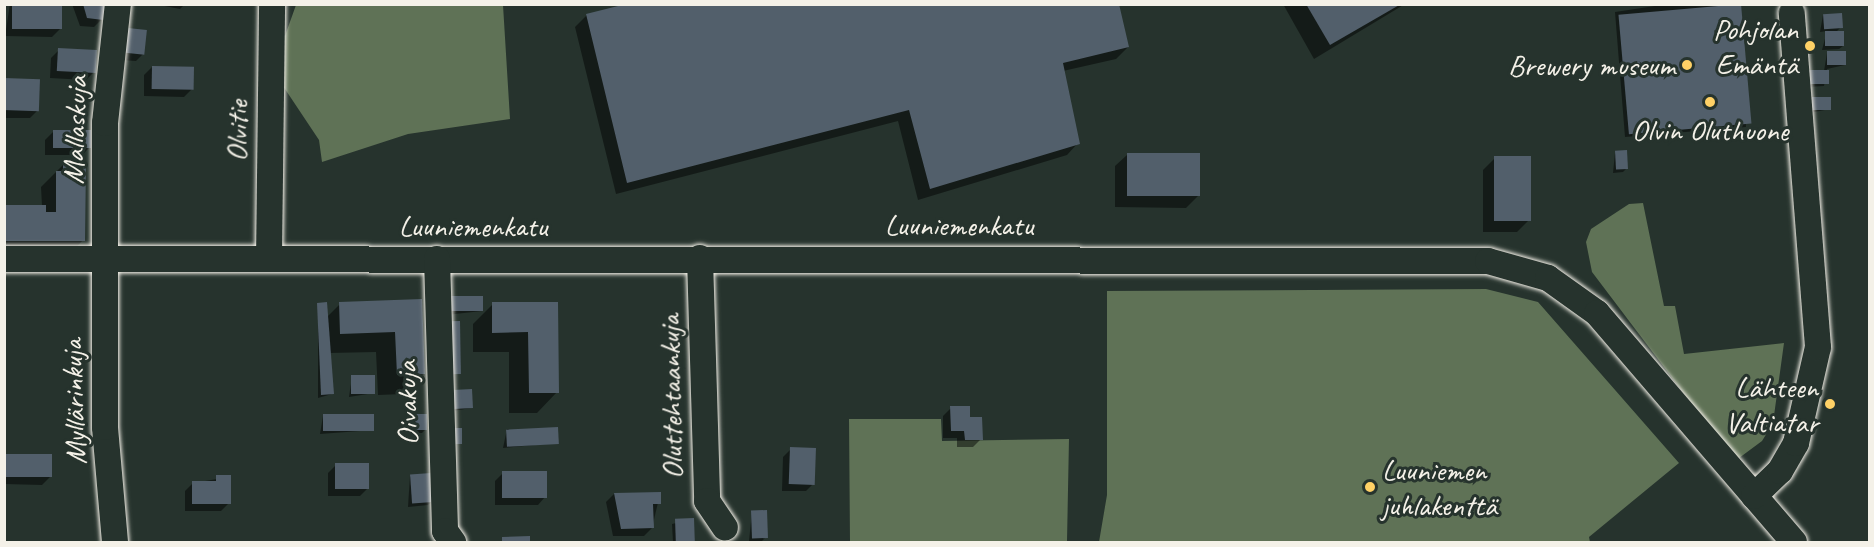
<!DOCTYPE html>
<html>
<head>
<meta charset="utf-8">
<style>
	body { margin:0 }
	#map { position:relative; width:1874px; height:547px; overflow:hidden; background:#26332d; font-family:Caveat,sans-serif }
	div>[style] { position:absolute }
	.green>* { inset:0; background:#5f7256 }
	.shadow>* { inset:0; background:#0007; transform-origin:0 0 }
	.building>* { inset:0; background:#525f6b; transform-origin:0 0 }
	.roads { filter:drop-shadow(0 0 2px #f4f1e8) drop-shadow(0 0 2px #f4f1e8) }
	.minor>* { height:26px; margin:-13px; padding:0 13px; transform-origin:13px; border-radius:13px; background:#26332d }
	.dots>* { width:16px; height:16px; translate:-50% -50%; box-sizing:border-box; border:3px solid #26332d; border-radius:50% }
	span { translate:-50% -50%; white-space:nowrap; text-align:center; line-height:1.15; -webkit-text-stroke:6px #26332d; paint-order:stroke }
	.poi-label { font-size:30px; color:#f4f1e8 }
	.right { translate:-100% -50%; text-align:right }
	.left { translate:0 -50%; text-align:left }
	.street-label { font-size:30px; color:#f4f1e8 }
	.frame { position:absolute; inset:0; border:6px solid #f4f1e8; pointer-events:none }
</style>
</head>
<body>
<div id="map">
	<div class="green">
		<div style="clip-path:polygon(296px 5px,503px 5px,510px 119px,408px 134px,322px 162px,319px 140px,281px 83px,281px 47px)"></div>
		<div style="clip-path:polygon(1643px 203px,1664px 306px,1675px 306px,1684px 354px,1784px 343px,1773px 423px,1762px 441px,1735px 461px,1592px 272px,1586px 242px,1591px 229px,1629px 204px)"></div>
		<div style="clip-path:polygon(1486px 289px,1538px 302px,1679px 463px,1589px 537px,1590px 542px,1099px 542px,1107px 495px,1107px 291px)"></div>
		<div style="clip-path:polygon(849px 419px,941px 419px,942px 441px,1069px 439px,1067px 542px,850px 542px)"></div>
	</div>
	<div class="shadow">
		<div style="clip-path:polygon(10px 4px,60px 4px,60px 29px,52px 37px,5px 36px)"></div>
		<div style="clip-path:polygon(72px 4px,103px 4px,102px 19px,94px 27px,80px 26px)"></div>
		<div style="clip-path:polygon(154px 4px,185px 4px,180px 9px)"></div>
		<div style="clip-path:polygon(1283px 4px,1405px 4px,1314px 59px)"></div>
		<div style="clip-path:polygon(1668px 4px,1740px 4px,1746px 127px,1625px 137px,1615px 12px)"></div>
		<div style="clip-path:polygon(587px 15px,1128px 47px,1116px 59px,1063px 71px,1078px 143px,1067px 155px,918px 200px,898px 121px,616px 194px,575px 27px)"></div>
		<div style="clip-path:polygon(1823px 15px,1841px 27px,1835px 33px,1843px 46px,1839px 49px,1822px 50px,1827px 31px,1820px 32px)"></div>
		<div style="clip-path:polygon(129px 30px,144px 53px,136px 61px,120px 60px,121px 38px)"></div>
		<div style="clip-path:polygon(59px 50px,94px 72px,86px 80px,50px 78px,51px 58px)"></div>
		<div style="clip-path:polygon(1827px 53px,1845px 65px,1827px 69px,1824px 86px,1807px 87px,1824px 71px)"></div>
		<div style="clip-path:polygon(152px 67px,192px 89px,184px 97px,144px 96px,144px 75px)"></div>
		<div style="clip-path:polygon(4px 80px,38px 110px,30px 118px,4px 118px)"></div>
		<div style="clip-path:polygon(1812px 99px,1830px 109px,1809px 113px)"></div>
		<div style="clip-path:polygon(53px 132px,90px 147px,82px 155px,45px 155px,45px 140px)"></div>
		<div style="clip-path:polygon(1615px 153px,1627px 168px,1623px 172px,1613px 173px)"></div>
		<div style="clip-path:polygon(1127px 155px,1198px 196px,1186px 208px,1115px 207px,1115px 166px)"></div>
		<div style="clip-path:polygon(1495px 158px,1529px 220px,1517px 232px,1483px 232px,1483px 170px)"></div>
		<div style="clip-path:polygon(64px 164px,83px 240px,68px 256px,4px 256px,4px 206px,42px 206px,41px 187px)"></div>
		<div style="clip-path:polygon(421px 301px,423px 374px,403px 394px,378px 395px,376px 352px,329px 353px,332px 394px,318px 398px,318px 304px,327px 317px,340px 304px)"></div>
		<div style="clip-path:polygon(446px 302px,482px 311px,446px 315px)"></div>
		<div style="clip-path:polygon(557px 303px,557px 392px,537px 413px,509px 413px,509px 352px,473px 352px,473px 324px,493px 304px)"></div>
		<div style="clip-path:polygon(352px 377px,374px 393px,349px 397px)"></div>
		<div style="clip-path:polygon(449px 392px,471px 408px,446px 412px)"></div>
		<div style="clip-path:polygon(951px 408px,969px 419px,981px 439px,973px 447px,957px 447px,957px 438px,943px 438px,943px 416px)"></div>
		<div style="clip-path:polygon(323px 416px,373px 430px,320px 434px)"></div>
		<div style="clip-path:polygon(415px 416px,426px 429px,422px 433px,412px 433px)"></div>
		<div style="clip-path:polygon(507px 429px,557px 443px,503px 448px)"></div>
		<div style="clip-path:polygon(791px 449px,814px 483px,806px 491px,782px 491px,783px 457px)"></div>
		<div style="clip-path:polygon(4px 455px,50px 477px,42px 485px,4px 484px)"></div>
		<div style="clip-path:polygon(336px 465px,368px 488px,360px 496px,328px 496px,328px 473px)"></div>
		<div style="clip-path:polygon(503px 473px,545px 497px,538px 505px,495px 505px,495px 481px)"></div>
		<div style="clip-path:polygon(410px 476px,432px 502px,428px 505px,408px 507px)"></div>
		<div style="clip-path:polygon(229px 477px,229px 503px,221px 511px,185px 511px,185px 491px,193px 483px)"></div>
		<div style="clip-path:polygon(614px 494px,660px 494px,652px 528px,644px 536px,613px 536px,606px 502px)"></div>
		<div style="clip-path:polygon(752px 512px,766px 537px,762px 541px,749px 541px)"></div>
		<div style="clip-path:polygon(693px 519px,693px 542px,673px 542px,672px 524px)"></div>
		<div style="left:502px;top:538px;width:26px;height:5px"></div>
	</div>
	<div class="building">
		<div style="left:12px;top:4px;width:50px;height:25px"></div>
		<div style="clip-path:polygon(83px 4px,105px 4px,103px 20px,87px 18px)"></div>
		<div style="clip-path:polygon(626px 4px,1119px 4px,1129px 47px,1063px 63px,1080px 144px,930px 189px,909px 110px,627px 183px,586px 14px)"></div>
		<div style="clip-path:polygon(1306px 4px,1401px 4px,1330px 45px)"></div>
		<div style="left:1741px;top:4px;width:120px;height:123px;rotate:85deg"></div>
		<div style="left:1842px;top:13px;width:15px;height:19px;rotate:86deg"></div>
		<div style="left:128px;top:28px;width:19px;height:25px;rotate:6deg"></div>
		<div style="left:1844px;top:31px;width:15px;height:19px;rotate:90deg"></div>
		<div style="left:58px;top:48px;width:39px;height:23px;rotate:3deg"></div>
		<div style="left:1846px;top:51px;width:14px;height:19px;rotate:90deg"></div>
		<div style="left:152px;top:66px;width:42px;height:23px;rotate:1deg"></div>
		<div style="left:1809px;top:70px;width:20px;height:14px"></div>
		<div style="left:4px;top:78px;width:36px;height:32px;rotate:2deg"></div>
		<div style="left:1812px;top:97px;width:19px;height:13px"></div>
		<div style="left:53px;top:130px;width:38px;height:18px"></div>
		<div style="left:1627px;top:150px;width:19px;height:12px;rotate:87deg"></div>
		<div style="left:1127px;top:153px;width:73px;height:43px"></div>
		<div style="left:1494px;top:156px;width:37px;height:65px"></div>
		<div style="clip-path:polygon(86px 162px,85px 241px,4px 241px,4px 205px,46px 205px,46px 212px,56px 212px,56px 171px,63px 171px,63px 163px)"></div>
		<div style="left:483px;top:296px;width:15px;height:34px;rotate:90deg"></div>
		<div style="clip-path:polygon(422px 299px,425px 374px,397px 375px,395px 332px,340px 334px,339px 302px)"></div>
		<div style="clip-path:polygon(327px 302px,334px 394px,321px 395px,317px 303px)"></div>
		<div style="clip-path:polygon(492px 302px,558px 302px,559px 393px,529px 393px,528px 332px,492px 333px)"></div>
		<div style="left:460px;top:321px;width:53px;height:13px;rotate:89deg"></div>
		<div style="left:375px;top:375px;width:19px;height:24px;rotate:90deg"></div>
		<div style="left:472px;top:389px;width:19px;height:24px;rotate:87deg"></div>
		<div style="clip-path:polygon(950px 406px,970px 406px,970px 417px,982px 417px,983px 440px,965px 440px,964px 431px,951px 431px)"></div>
		<div style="left:374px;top:414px;width:17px;height:51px;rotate:90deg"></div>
		<div style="left:415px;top:414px;width:12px;height:16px"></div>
		<div style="left:558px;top:427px;width:17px;height:52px;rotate:87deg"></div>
		<div style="left:462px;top:428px;width:16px;height:12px;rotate:90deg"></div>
		<div style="left:790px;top:447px;width:26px;height:37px;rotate:2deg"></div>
		<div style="left:4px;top:454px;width:48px;height:23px"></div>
		<div style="left:335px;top:463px;width:34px;height:26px"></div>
		<div style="left:502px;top:471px;width:45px;height:27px"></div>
		<div style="left:431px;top:473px;width:29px;height:21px;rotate:86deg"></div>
		<div style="clip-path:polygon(216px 475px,231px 475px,231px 504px,192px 504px,192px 481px,216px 481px)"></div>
		<div style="clip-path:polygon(661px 492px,661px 504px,653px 504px,654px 528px,621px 529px,614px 493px)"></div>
		<div style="left:767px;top:510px;width:28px;height:16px;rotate:88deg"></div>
		<div style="left:694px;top:518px;width:24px;height:19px;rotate:88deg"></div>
		<div style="clip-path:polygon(530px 536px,530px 542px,502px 542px,502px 537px)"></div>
	</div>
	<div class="roads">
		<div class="minor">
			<div style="left:269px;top:258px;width:254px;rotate:-89.3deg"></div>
			<div style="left:700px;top:258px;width:243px;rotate:88.3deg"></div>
			<div style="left:707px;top:501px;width:32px;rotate:56deg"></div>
			<div style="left:4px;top:259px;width:1484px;rotate:0.08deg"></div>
			<div style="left:1488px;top:261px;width:62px;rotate:15.8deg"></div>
			<div style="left:1548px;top:278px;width:60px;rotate:35.5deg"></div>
			<div style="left:1597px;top:313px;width:302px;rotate:49.3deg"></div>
			<div style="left:437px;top:259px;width:272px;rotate:88.3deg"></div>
			<div style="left:445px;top:531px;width:14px;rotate:54deg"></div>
			<div style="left:1754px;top:496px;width:36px;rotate:-44deg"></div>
			<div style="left:1780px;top:471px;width:32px;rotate:-60deg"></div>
			<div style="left:1796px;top:443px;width:98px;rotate:-77.1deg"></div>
			<div style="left:1818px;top:347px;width:335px;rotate:-94.5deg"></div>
			<div style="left:115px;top:542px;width:115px;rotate:-95deg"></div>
			<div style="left:105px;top:427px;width:304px;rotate:-90deg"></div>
			<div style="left:105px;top:123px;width:120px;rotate:-83.8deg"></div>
		</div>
	</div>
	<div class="dots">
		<div style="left:1810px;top:46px;background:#ffd166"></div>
		<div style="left:1687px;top:65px;background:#ffd166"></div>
		<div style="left:1710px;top:102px;background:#ffd166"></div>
		<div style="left:1830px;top:404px;background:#ffd166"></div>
		<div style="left:1370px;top:487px;background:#ffd166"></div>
	</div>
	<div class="poi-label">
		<span class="right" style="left:1798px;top:46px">Pohjolan<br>Emäntä</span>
		<span class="right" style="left:1675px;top:65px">Brewery museum</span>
		<span style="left:1710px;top:130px">Olvin Oluthuone</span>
		<span class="right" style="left:1818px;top:404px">Lähteen<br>Valtiatar</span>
		<span class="left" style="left:1382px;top:487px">Luuniemen<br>juhlakenttä</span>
	</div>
	<div class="street-label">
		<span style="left:75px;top:130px;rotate:-88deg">Mallaskuja</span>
		<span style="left:237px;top:131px;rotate:-89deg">Olvitie</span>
		<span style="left:959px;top:225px">Luuniemenkatu</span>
		<span style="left:473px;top:226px">Luuniemenkatu</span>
		<span style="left:671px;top:397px;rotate:-91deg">Oluttehtaankuja</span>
		<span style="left:74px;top:402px;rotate:-92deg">Myllärinkuja</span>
		<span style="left:407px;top:403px;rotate:-91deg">Oivakuja</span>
	</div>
	<div class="frame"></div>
</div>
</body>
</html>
